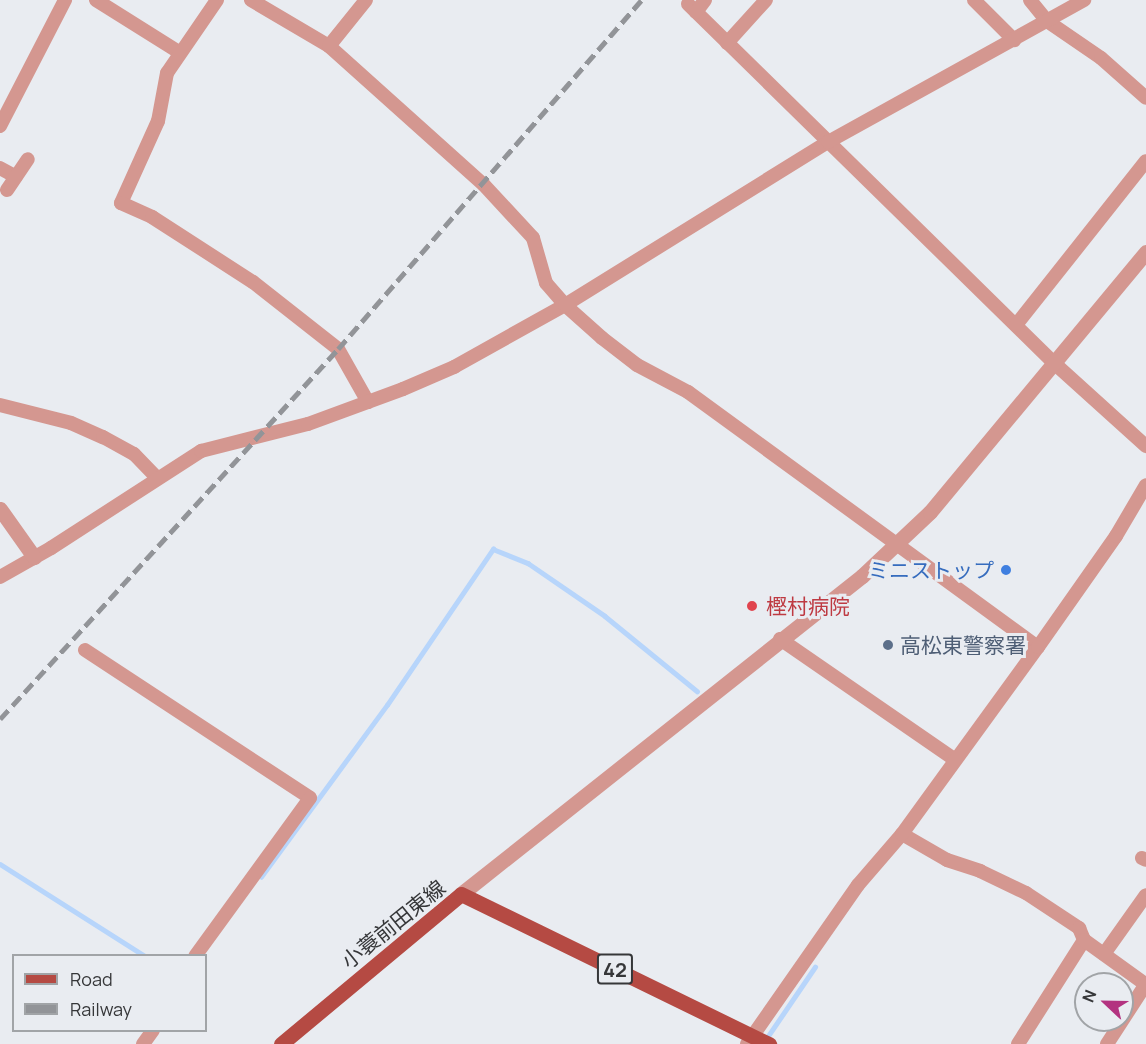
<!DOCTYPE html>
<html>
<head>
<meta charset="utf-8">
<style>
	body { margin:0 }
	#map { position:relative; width:1146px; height:1044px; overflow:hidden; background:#e9ecf1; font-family:Manrope,"Noto Sans JP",sans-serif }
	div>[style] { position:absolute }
	.stream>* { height:4.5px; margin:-2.25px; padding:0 2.25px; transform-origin:2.25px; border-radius:2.25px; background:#b7d5fb }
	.minor>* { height:14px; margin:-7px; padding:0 7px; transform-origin:7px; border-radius:7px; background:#d49790 }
	.tertiary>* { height:15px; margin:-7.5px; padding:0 7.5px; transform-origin:7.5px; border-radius:7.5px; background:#d49790 }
	.primary>* { height:15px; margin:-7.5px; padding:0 7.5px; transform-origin:7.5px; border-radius:7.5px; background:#b54a43 }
	.rail>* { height:4.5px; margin-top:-2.25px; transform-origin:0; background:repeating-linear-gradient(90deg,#929498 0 12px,transparent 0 18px) }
	.dots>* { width:16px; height:16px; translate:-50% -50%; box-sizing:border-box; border:3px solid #e9ecf1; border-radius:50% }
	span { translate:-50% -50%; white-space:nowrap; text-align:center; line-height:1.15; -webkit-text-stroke:6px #e9ecf1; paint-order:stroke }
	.shield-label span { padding:2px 4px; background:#e9ecf1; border:2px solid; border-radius:4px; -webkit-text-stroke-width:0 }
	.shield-label { font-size:20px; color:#363739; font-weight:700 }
	.shop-label { font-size:21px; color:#366cbe }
	.right { translate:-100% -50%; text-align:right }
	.health-label { font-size:21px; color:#be3a42 }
	.left { translate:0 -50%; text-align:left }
	.service-label { font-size:21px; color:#4e5e75 }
	.street-label { font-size:21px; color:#363739 }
	.legend { position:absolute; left:12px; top:954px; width:195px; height:78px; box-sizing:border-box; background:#e9ecf1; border:2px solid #a1a4a7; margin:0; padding:8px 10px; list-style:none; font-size:18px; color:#363739 }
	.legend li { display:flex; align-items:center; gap:12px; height:30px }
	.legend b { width:30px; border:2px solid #a1a4a7 }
	.north { position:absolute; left:1074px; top:972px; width:60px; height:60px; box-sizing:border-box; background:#e9ecf1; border:2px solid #a1a4a7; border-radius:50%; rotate:292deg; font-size:16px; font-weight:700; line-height:24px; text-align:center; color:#363739 }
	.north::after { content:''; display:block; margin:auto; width:21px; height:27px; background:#b33380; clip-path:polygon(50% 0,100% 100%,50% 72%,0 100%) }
</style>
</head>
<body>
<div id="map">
	<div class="stream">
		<div style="left:0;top:864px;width:172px;rotate:32.4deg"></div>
		<div style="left:261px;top:877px;width:213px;rotate:-53.8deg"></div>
		<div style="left:387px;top:705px;width:189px;rotate:-55.8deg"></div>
		<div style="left:493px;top:549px;width:38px;rotate:22deg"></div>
		<div style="left:528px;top:563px;width:93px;rotate:34.5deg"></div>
		<div style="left:605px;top:616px;width:119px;rotate:39.2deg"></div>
		<div style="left:766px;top:1039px;width:87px;rotate:-55.8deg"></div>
	</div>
	<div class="minor">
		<div style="left:96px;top:0;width:98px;rotate:32.1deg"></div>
		<div style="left:217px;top:0;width:88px;rotate:124.4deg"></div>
		<div style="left:167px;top:73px;width:49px;rotate:100.6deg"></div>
		<div style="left:158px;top:121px;width:90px;rotate:114.3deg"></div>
		<div style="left:121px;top:203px;width:34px;rotate:24deg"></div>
		<div style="left:152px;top:217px;width:120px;rotate:32.8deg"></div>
		<div style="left:253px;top:282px;width:108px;rotate:38.2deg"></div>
		<div style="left:338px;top:349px;width:61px;rotate:60.5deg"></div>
		<div style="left:251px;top:0;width:91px;rotate:30.5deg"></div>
		<div style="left:329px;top:46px;width:208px;rotate:41.9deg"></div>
		<div style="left:484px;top:185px;width:72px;rotate:47.2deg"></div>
		<div style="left:533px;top:238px;width:47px;rotate:73.9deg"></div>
		<div style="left:546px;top:283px;width:29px;rotate:49deg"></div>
		<div style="left:565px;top:305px;width:50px;rotate:41.7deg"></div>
		<div style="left:602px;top:338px;width:44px;rotate:37.6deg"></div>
		<div style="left:637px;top:365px;width:58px;rotate:27.9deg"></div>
		<div style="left:688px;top:392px;width:433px;rotate:36.1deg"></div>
		<div style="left:974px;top:0;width:57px;rotate:45deg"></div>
		<div style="left:1030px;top:0;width:27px;rotate:51deg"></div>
		<div style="left:1047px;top:21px;width:65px;rotate:34.4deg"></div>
		<div style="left:1101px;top:58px;width:60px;rotate:41.6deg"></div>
		<div style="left:688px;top:4px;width:513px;rotate:44.45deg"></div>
		<div style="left:1054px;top:363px;width:124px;rotate:42.1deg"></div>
		<div style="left:696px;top:12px;width:15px;rotate:-53deg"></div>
		<div style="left:727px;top:43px;width:58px;rotate:-47.8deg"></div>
		<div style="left:329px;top:46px;width:59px;rotate:-51.2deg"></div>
		<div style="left:0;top:126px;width:142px;rotate:-62.7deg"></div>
		<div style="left:0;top:168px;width:18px;rotate:29deg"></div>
		<div style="left:7px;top:190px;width:37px;rotate:-56deg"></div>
		<div style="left:1016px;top:325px;width:209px;rotate:-51.6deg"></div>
		<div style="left:0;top:405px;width:73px;rotate:14.2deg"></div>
		<div style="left:71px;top:423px;width:35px;rotate:24deg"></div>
		<div style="left:103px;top:437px;width:35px;rotate:29deg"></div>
		<div style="left:134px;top:454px;width:33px;rotate:46deg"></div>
		<div style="left:0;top:577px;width:59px;rotate:-29.6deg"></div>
		<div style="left:51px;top:548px;width:179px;rotate:-32.9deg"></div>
		<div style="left:201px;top:451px;width:110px;rotate:-14.2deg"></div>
		<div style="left:308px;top:424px;width:101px;rotate:-20.2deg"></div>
		<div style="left:403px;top:389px;width:56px;rotate:-23.3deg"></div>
		<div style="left:454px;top:367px;width:127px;rotate:-29.2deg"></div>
		<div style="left:565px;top:305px;width:309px;rotate:-31.8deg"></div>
		<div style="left:828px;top:142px;width:293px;rotate:-29deg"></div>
		<div style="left:780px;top:639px;width:211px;rotate:34.6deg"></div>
		<div style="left:85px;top:650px;width:269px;rotate:33.3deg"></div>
		<div style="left:310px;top:798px;width:195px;rotate:126deg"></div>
		<div style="left:902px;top:834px;width:52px;rotate:30deg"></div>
		<div style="left:947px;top:860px;width:35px;rotate:18deg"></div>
		<div style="left:980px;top:871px;width:51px;rotate:25.6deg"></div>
		<div style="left:1026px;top:893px;width:64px;rotate:33.4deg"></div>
		<div style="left:1079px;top:928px;width:13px;rotate:67deg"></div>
		<div style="left:1142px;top:858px;width:4px;rotate:27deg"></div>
		<div style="left:1104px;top:954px;width:72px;rotate:-54.6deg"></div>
		<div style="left:143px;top:1044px;width:17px;rotate:-54deg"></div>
		<div style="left:747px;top:1044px;width:194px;rotate:-55.1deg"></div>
		<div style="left:858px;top:885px;width:67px;rotate:-49.2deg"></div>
		<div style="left:902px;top:834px;width:231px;rotate:-54deg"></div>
		<div style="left:1038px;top:647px;width:136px;rotate:-54.9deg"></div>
		<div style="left:1116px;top:536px;width:59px;rotate:-59.5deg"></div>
		<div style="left:1018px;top:1044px;width:123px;rotate:-57.6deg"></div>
		<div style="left:1084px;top:940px;width:75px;rotate:35.8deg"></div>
		<div style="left:1107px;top:1044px;width:72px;rotate:-57deg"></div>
	</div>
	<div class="tertiary">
		<div style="left:0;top:509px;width:59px;rotate:54.7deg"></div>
		<div style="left:461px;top:894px;width:512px;rotate:-38.42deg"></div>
		<div style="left:862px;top:576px;width:93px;rotate:-43.3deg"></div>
		<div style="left:930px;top:512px;width:338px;rotate:-50.3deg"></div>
	</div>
	<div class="primary">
		<div style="left:281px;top:1044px;width:234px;rotate:-39.8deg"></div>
		<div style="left:461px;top:894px;width:343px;rotate:26deg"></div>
	</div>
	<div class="rail">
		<div style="left:0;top:719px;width:501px;rotate:-47.59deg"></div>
		<div style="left:338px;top:349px;width:462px;rotate:-49deg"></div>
	</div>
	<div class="dots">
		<div style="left:1006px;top:570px;background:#3f7fe0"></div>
		<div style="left:752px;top:606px;background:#e0444e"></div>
		<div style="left:888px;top:645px;background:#5c6f8a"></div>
	</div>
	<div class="shield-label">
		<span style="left:615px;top:969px">42</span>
	</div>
	<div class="shop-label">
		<span class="right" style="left:994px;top:570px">ミニストップ</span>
	</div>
	<div class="health-label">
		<span class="left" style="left:766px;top:606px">樫村病院</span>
	</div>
	<div class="service-label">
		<span class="left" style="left:900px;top:645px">高松東警察署</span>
	</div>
	<div class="street-label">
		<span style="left:393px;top:924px;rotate:-39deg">小蓑前田東線</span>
	</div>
	<ul class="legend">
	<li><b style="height:8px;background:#b54a43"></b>Road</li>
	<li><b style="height:8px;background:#929498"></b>Railway</li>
	</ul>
	<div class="north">N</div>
</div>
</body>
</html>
